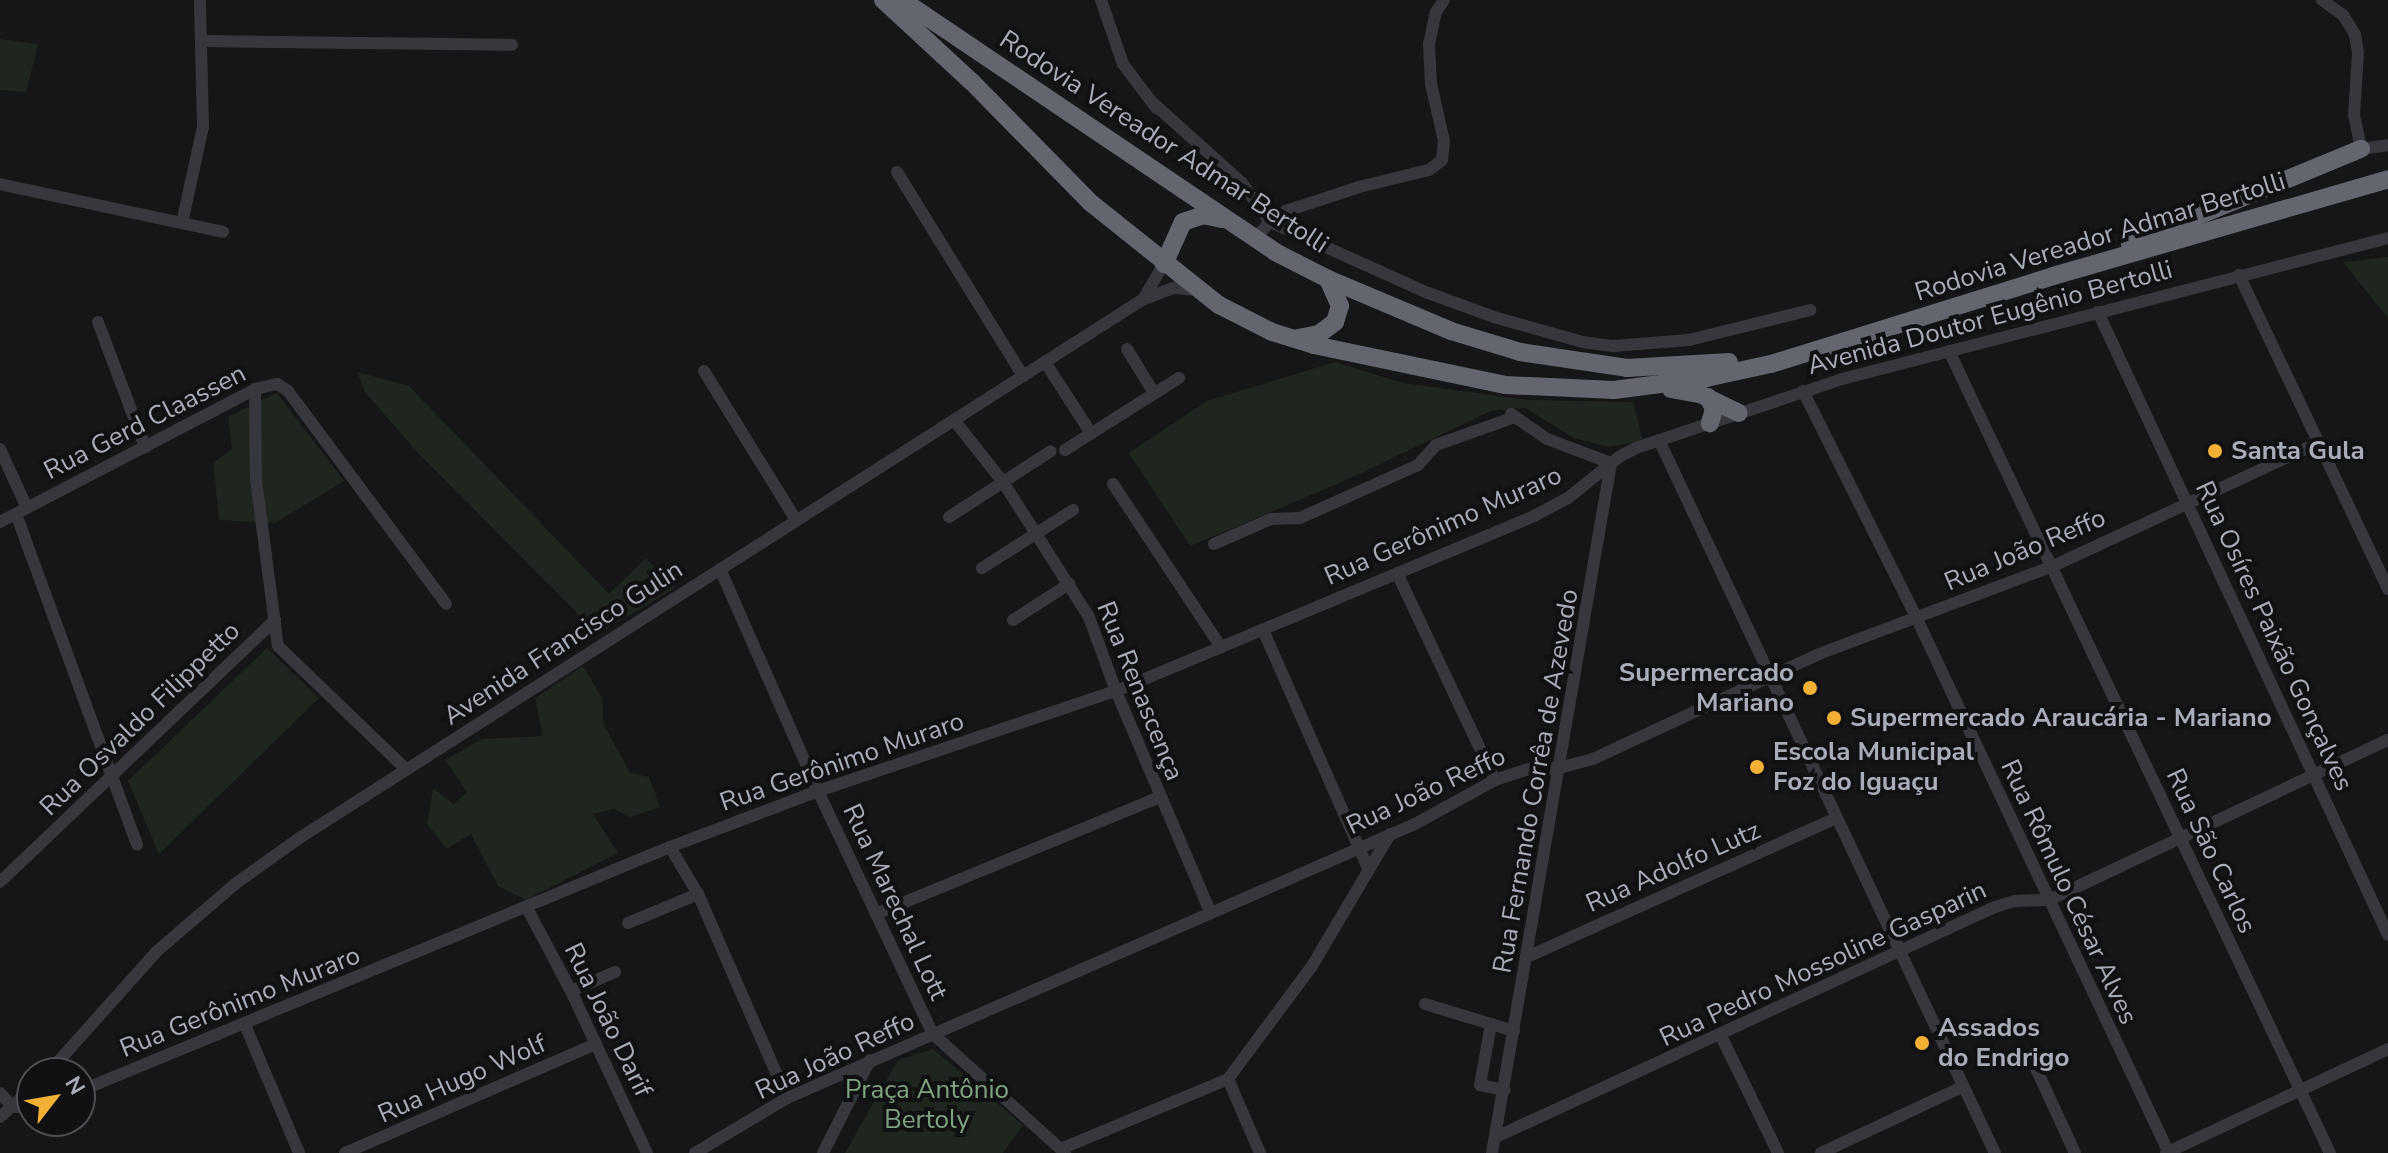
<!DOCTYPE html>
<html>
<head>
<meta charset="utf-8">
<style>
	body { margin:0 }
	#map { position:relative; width:2388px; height:1153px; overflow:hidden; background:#161618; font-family:"Nunito Sans",sans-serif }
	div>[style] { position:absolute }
	.green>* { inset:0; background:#1e261f }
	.minor>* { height:12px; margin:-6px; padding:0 6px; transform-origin:6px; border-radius:6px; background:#37383d }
	.highway>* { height:18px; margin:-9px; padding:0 9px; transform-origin:9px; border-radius:9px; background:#63666e }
	.dots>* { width:22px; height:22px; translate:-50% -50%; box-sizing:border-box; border:4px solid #111113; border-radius:50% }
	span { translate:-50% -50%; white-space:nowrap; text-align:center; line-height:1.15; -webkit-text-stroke:8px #111113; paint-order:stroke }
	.street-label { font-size:26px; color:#a8adb8 }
	.poi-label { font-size:26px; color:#a8adb8; font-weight:700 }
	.left { translate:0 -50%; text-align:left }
	.right { translate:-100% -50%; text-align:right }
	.park-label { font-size:26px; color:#7fa381 }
	.north { position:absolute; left:16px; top:1057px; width:80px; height:80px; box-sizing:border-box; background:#111113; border:2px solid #4d4f55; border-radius:50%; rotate:59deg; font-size:22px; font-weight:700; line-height:32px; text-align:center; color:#a8adb8 }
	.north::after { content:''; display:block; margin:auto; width:28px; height:36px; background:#f2b134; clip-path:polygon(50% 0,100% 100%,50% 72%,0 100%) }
</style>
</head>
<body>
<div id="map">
	<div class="green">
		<div style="clip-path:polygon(0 39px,38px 44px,26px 92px,0 90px)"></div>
		<div style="clip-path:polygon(2388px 257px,2388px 318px,2343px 262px)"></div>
		<div style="clip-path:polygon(1335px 362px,1403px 383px,1528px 400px,1633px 402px,1643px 441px,1608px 447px,1574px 438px,1525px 408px,1491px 411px,1342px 482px,1190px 546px,1129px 453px,1207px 401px)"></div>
		<div style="clip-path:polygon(357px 372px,409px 386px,609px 594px,646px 558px,675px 588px,598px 634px,418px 453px,365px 392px)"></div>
		<div style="clip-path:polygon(277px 393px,344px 481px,275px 523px,219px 520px,213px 463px,232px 449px,228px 417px)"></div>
		<div style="clip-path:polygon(267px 648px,319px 698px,159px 854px,128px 781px)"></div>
		<div style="clip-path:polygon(583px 666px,602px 698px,604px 725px,630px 773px,649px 777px,660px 807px,630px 817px,614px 809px,593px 814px,618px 853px,526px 900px,498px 886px,471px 834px,447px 849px,427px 824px,433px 788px,454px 804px,467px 792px,445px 760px,482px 739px,543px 736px,535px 698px)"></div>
		<div style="clip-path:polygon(933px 1049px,1023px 1125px,1003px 1153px,845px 1153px,898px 1060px)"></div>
	</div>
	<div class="minor">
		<div style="left:1101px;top:0;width:68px;rotate:71deg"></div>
		<div style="left:1123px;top:64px;width:56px;rotate:52.9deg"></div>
		<div style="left:2322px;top:0;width:26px;rotate:36deg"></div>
		<div style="left:2343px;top:15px;width:22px;rotate:58deg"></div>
		<div style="left:2355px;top:34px;width:20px;rotate:81deg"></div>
		<div style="left:2358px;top:54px;width:61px;rotate:93.8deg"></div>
		<div style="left:2354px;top:115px;width:35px;rotate:78deg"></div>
		<div style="left:2361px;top:149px;width:27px;rotate:-8deg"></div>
		<div style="left:201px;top:41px;width:311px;rotate:0.7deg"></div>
		<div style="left:1153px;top:103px;width:120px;rotate:42deg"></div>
		<div style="left:1242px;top:183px;width:48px;rotate:54.3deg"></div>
		<div style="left:1270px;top:222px;width:173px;rotate:24.2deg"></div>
		<div style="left:1428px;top:293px;width:73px;rotate:19.9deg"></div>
		<div style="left:1497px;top:318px;width:89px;rotate:15.6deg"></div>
		<div style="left:1583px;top:342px;width:30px;rotate:8deg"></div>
		<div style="left:1613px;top:346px;width:76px;rotate:-4.5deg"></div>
		<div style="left:1689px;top:340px;width:125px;rotate:-13.9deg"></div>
		<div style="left:897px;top:172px;width:240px;rotate:58.3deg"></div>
		<div style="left:0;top:184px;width:228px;rotate:12.1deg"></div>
		<div style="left:182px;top:223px;width:98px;rotate:-77.7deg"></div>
		<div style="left:203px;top:127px;width:127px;rotate:-91.4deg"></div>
		<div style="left:1255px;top:239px;width:23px;rotate:-49deg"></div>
		<div style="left:1270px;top:222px;width:19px;rotate:-35deg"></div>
		<div style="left:1286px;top:211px;width:77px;rotate:-18.2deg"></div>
		<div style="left:1359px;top:187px;width:72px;rotate:-13.7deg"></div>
		<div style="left:1429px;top:170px;width:16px;rotate:-38deg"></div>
		<div style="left:1442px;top:160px;width:19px;rotate:-84deg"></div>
		<div style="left:1444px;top:141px;width:58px;rotate:-102.8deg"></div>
		<div style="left:1431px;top:84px;width:40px;rotate:-92.9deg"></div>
		<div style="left:1429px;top:44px;width:33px;rotate:-78deg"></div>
		<div style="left:1436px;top:12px;width:14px;rotate:-56deg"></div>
		<div style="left:2239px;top:275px;width:348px;rotate:64.6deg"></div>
		<div style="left:1144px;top:298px;width:39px;rotate:-60deg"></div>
		<div style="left:2098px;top:312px;width:687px;rotate:65.04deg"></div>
		<div style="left:98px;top:322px;width:134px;rotate:69.4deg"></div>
		<div style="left:1127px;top:349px;width:52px;rotate:58.5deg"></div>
		<div style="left:1949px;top:351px;width:888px;rotate:64.59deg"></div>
		<div style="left:1045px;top:362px;width:85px;rotate:57.1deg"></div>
		<div style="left:704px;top:371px;width:175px;rotate:58.3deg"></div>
		<div style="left:255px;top:389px;width:91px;rotate:89.4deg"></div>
		<div style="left:256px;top:480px;width:167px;rotate:82.5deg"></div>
		<div style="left:278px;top:646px;width:178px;rotate:43.9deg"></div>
		<div style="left:1803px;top:391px;width:255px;rotate:63.4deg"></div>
		<div style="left:1917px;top:619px;width:590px;rotate:64.74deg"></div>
		<div style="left:1511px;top:414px;width:44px;rotate:34.8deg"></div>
		<div style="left:1547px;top:439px;width:68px;rotate:20.6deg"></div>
		<div style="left:954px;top:420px;width:79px;rotate:51.7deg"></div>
		<div style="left:1003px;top:482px;width:160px;rotate:57.5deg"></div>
		<div style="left:1089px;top:617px;width:79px;rotate:70deg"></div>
		<div style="left:1116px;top:691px;width:239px;rotate:66.9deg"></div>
		<div style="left:1659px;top:440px;width:788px;rotate:64.77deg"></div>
		<div style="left:0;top:449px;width:65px;rotate:65.4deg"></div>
		<div style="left:1065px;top:450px;width:135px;rotate:-32.3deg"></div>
		<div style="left:1113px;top:484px;width:196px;rotate:56.5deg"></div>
		<div style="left:16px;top:514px;width:352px;rotate:69.9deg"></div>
		<div style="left:949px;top:517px;width:121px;rotate:-32.9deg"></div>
		<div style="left:0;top:522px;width:288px;rotate:-27.5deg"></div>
		<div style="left:255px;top:389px;width:23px;rotate:-13deg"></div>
		<div style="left:277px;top:384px;width:13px;rotate:32deg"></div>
		<div style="left:288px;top:391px;width:265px;rotate:53.4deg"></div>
		<div style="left:1214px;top:544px;width:62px;rotate:-23.7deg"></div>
		<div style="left:1271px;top:519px;width:29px;rotate:-2deg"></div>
		<div style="left:1300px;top:518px;width:129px;rotate:-24.2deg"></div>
		<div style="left:1418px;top:465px;width:27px;rotate:-48deg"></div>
		<div style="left:1436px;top:445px;width:84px;rotate:-19.5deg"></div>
		<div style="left:982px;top:568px;width:108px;rotate:-32.5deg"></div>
		<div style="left:720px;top:569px;width:243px;rotate:66.2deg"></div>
		<div style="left:818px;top:791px;width:269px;rotate:64.7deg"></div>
		<div style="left:933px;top:1034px;width:178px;rotate:42deg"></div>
		<div style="left:1397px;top:573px;width:229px;rotate:64.7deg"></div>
		<div style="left:1013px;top:620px;width:67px;rotate:-32.7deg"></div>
		<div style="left:1263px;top:630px;width:262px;rotate:66.2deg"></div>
		<div style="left:670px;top:847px;width:55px;rotate:59.2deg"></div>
		<div style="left:698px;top:894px;width:223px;rotate:66.4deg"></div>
		<div style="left:0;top:882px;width:380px;rotate:-43.6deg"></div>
		<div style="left:527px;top:908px;width:94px;rotate:62.1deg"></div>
		<div style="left:571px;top:991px;width:179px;rotate:64.9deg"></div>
		<div style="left:876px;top:914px;width:307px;rotate:-22.4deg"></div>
		<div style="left:628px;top:923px;width:76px;rotate:-22.5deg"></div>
		<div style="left:1527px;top:957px;width:339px;rotate:-24.2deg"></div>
		<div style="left:571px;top:991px;width:48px;rotate:-23.4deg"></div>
		<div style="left:1425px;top:1004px;width:93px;rotate:16.9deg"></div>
		<div style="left:1491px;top:1024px;width:62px;rotate:100.2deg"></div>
		<div style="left:1480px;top:1085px;width:25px;rotate:11deg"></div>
		<div style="left:245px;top:1025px;width:139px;rotate:67.1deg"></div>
		<div style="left:1721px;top:1036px;width:130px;rotate:64deg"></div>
		<div style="left:2034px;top:1064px;width:98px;rotate:65.3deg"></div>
		<div style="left:48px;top:1073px;width:162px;rotate:-48.2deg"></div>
		<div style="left:156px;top:952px;width:104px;rotate:-40.7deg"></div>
		<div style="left:235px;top:884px;width:81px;rotate:-35.5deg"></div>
		<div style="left:301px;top:837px;width:998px;rotate:-32.56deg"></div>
		<div style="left:1142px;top:300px;width:34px;rotate:-21deg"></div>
		<div style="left:1174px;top:288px;width:22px;rotate:5deg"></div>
		<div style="left:1228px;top:1079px;width:81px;rotate:66.6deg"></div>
		<div style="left:80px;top:1091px;width:638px;rotate:-22.47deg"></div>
		<div style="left:670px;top:847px;width:158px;rotate:-20.7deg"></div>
		<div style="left:818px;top:791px;width:314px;rotate:-18.6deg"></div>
		<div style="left:1116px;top:691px;width:453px;rotate:-22.7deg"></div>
		<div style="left:1534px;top:516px;width:38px;rotate:-28deg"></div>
		<div style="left:1568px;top:498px;width:65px;rotate:-38.8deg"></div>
		<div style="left:1619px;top:457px;width:19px;rotate:-28deg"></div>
		<div style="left:1636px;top:448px;width:217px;rotate:-18.5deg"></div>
		<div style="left:1842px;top:379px;width:564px;rotate:-14.48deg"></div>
		<div style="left:0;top:1093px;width:19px;rotate:47deg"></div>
		<div style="left:13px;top:1107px;width:19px"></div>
		<div style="left:0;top:1117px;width:43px;rotate:-42.2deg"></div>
		<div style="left:1496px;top:1137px;width:549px;rotate:-24.75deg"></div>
		<div style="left:1995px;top:907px;width:21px;rotate:-17deg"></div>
		<div style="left:2015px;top:901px;width:34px;rotate:-2deg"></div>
		<div style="left:2049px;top:900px;width:375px;rotate:-25.3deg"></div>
		<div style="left:1063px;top:1148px;width:179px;rotate:-22.7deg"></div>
		<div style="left:1228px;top:1079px;width:141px;rotate:-53.4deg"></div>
		<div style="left:1312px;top:966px;width:153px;rotate:-59.4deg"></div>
		<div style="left:345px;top:1153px;width:274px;rotate:-23.5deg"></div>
		<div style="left:695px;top:1153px;width:107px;rotate:-30.9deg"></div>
		<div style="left:787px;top:1098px;width:685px;rotate:-23.57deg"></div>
		<div style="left:1415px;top:824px;width:91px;rotate:-28.8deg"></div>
		<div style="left:1495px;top:780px;width:36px;rotate:-18deg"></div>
		<div style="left:1529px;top:769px;width:30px;rotate:-2deg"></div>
		<div style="left:1559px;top:768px;width:35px;rotate:-15deg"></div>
		<div style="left:1593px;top:759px;width:249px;rotate:-24.9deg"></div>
		<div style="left:1819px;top:654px;width:248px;rotate:-20.6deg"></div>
		<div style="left:2051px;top:567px;width:294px;rotate:-24.9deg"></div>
		<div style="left:823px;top:1153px;width:104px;rotate:-63.2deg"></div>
		<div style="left:1492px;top:1153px;width:700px;rotate:-80.21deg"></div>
		<div style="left:1821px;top:1153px;width:156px;rotate:-25.1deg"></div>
		<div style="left:2166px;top:1153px;width:245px;rotate:-25.1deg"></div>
	</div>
	<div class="highway">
		<div style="left:883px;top:0;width:121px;rotate:42.7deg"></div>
		<div style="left:972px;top:82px;width:170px;rotate:45.5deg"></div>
		<div style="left:1091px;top:203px;width:164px;rotate:38.6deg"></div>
		<div style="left:1219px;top:305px;width:59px;rotate:27deg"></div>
		<div style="left:1272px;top:332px;width:44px;rotate:17.2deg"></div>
		<div style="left:1314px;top:345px;width:195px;rotate:11.8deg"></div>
		<div style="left:1505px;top:385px;width:109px;rotate:2.6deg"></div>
		<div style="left:1614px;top:390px;width:93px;rotate:-7.4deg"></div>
		<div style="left:1706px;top:378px;width:66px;rotate:-12.2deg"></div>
		<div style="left:1771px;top:364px;width:295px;rotate:-17.3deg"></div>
		<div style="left:2053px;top:276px;width:349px;rotate:-16.1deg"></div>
		<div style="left:902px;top:0;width:450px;rotate:34deg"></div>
		<div style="left:1275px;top:252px;width:59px;rotate:27deg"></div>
		<div style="left:1328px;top:279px;width:134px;rotate:22.9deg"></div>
		<div style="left:1451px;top:331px;width:72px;rotate:16.9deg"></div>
		<div style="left:1520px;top:352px;width:108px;rotate:8.5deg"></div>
		<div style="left:1627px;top:368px;width:102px;rotate:-3.4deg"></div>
		<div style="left:2130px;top:244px;width:250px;rotate:-22.4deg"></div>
		<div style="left:1164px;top:264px;width:46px;rotate:-65.7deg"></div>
		<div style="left:1183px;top:222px;width:21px;rotate:-19deg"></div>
		<div style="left:1203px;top:215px;width:19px;rotate:12deg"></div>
		<div style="left:1298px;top:338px;width:21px;rotate:-11deg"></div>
		<div style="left:1319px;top:334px;width:20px;rotate:-37deg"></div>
		<div style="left:1335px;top:322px;width:17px;rotate:-73deg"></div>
		<div style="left:1340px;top:306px;width:30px;rotate:-114deg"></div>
		<div style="left:1671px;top:389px;width:29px;rotate:10deg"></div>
		<div style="left:1700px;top:394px;width:43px;rotate:26deg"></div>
		<div style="left:1708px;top:397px;width:13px;rotate:63deg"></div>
		<div style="left:1714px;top:409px;width:15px;rotate:106deg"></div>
	</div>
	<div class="dots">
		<div style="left:2215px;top:451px;background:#f2b134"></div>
		<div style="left:1810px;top:688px;background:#f2b134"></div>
		<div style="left:1834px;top:718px;background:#f2b134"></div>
		<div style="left:1757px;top:767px;background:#f2b134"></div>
		<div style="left:1922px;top:1043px;background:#f2b134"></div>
	</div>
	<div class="street-label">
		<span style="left:1164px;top:142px;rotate:33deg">Rodovia Vereador Admar Bertolli</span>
		<span style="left:2100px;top:237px;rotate:-17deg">Rodovia Vereador Admar Bertolli</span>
		<span style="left:1990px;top:318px;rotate:-15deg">Avenida Doutor Eugênio Bertolli</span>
		<span style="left:145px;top:422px;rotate:-27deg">Rua Gerd Claassen</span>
		<span style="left:1443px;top:526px;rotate:-24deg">Rua Gerônimo Muraro</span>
		<span style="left:2025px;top:550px;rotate:-23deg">Rua João Reffo</span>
		<span style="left:2274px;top:636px;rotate:65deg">Rua Osíres Paixão Gonçalves</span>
		<span style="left:563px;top:643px;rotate:-33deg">Avenida Francisco Gulin</span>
		<span style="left:1140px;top:691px;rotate:68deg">Rua Renascença</span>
		<span style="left:140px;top:719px;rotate:-44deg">Rua Osvaldo Filippetto</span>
		<span style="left:842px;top:762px;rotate:-19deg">Rua Gerônimo Muraro</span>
		<span style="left:1536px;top:781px;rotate:-80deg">Rua Fernando Corrêa de Azevedo</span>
		<span style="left:1426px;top:791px;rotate:-25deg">Rua João Reffo</span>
		<span style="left:2211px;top:851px;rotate:65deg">Rua São Carlos</span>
		<span style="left:1673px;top:867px;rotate:-24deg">Rua Adolfo Lutz</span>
		<span style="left:2069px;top:892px;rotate:65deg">Rua Rômulo César Alves</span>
		<span style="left:895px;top:902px;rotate:65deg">Rua Marechal Lott</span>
		<span style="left:1823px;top:964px;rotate:-25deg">Rua Pedro Mossoline Gasparin</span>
		<span style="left:240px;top:1002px;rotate:-22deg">Rua Gerônimo Muraro</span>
		<span style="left:608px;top:1020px;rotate:64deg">Rua João Darif</span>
		<span style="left:835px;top:1056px;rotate:-25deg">Rua João Reffo</span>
		<span style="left:462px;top:1079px;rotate:-24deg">Rua Hugo Wolf</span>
	</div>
	<div class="poi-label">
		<span class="left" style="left:2231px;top:451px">Santa Gula</span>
		<span class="right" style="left:1794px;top:688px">Supermercado<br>Mariano</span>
		<span class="left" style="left:1850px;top:718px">Supermercado Araucária - Mariano</span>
		<span class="left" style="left:1773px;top:767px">Escola Municipal<br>Foz do Iguaçu</span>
		<span class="left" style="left:1938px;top:1043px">Assados<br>do Endrigo</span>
	</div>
	<div class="park-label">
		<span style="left:927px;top:1105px">Praça Antônio<br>Bertoly</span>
	</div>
	<div class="north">N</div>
</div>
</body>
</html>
